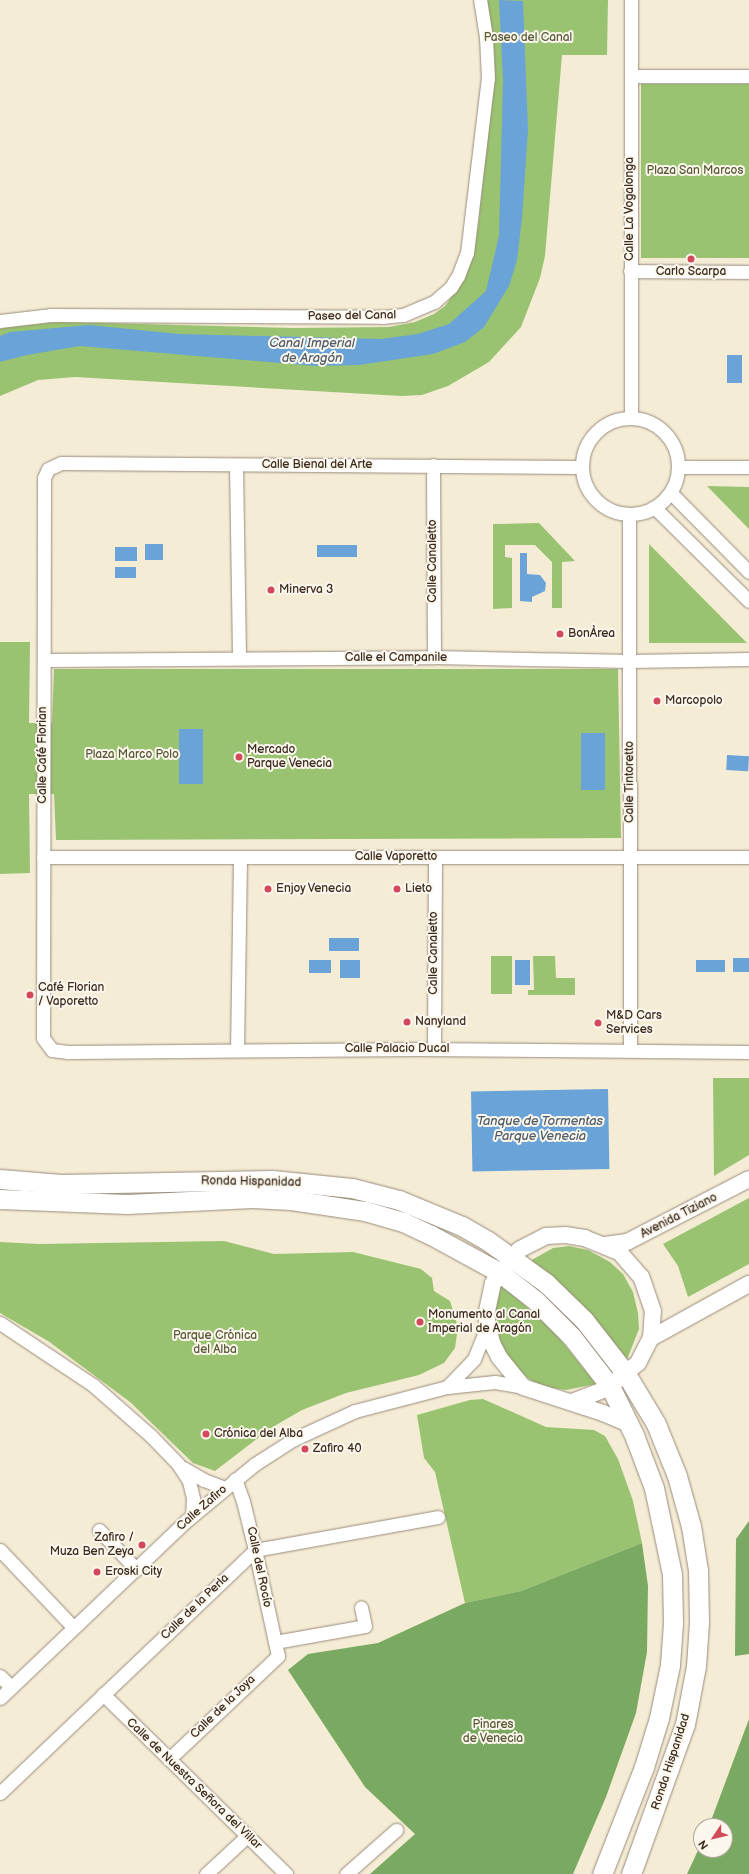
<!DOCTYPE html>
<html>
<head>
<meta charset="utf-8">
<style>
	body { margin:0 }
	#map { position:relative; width:749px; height:1874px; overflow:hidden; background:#f5ecd6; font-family:"Balsamiq Sans",sans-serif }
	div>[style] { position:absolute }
	.green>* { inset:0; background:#99c370; transform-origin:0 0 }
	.forest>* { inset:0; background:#7aa962 }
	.water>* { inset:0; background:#69a3d8; transform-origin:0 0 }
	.roads { filter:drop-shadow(0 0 1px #988b7a) drop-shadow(0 0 1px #988b7a) }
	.minor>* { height:13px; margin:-6.5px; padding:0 6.5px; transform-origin:6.5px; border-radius:6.5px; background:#fff }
	.minor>.ring { margin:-6.5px; padding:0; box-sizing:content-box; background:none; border:13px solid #fff; border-radius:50% }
	.major>* { height:16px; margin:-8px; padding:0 8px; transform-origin:8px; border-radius:8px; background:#fff }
	.highway>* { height:19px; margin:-9.5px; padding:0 9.5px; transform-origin:9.5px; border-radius:9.5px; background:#fff }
	.dots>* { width:11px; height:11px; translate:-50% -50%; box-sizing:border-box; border:2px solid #fbf7ec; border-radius:50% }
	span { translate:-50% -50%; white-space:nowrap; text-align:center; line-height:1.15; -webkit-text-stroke:4px #fbf7ec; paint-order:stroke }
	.park-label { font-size:12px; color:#575837 }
	.street-label { font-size:12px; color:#3b2a1e }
	.poi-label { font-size:12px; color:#3b2a1e }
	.left { translate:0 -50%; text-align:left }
	.right { translate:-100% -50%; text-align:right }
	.water-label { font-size:13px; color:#4d5a68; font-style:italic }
	.north { position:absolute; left:693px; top:1818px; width:40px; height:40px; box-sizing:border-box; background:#fbf7ec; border:1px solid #aea59a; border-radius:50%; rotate:235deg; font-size:11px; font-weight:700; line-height:16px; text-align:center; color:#3b2a1e }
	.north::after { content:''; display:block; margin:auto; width:14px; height:18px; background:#d1495b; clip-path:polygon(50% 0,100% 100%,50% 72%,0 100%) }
</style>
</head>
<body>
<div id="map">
	<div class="green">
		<div style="clip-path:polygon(486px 0,608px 0,607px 55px,562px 55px,545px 256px,540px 278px,521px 327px,489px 362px,448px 386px,422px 395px,401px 396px,75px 377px,38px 380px,0 396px,0 329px,7px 327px,61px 322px,293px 328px,389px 327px,415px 322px,434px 314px,445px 306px,465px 278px,475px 246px,479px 219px,493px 60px)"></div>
		<div style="left:641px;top:84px;width:108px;height:174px"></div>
		<div style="clip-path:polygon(707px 486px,749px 487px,749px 529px)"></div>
		<div style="clip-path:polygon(539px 523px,575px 561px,562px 562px,562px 608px,552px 608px,552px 562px,535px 545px,505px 545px,505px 557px,512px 558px,512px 608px,493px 609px,493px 524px)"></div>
		<div style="clip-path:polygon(649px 544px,747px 643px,649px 643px)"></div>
		<div style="clip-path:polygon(0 642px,30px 642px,29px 723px,52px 723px,54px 669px,618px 669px,621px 838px,56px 840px,54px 794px,29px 794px,30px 873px,0 874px)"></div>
		<div style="left:491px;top:956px;width:21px;height:38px"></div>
		<div style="clip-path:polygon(533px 956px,555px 956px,556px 978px,575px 978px,575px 995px,528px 995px,528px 990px,534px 990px)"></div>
		<div style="clip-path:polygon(713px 1078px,749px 1078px,749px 1155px,714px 1176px)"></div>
		<div style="clip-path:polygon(749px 1198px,749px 1264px,688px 1297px,678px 1266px,663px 1244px)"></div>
		<div style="clip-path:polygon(224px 1241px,274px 1254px,353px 1252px,421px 1269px,432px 1278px,434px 1291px,450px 1301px,458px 1327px,455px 1348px,444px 1363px,419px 1375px,346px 1393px,302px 1410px,271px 1428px,215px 1471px,193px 1463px,130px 1402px,48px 1341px,0 1313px,0 1242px,39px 1244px)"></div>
		<div style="clip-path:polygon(569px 1246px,588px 1250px,610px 1262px,623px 1274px,633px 1292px,638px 1313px,639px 1329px,626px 1362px,530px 1261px,553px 1248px)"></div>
		<div style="clip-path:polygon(501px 1284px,553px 1330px,596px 1384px,566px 1390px,552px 1388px,536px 1384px,517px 1370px,504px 1354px,495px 1326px,495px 1312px)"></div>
		<div style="clip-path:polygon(483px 1399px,546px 1427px,594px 1430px,605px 1436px,618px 1459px,633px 1501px,642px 1543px,521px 1591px,465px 1603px,435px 1472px,424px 1458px,417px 1415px,470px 1400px)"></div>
	</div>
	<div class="forest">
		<div style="clip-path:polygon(749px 1521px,749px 1654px,735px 1656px,736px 1539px)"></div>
		<div style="clip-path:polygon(642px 1543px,648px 1586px,647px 1652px,636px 1713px,606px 1797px,573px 1874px,370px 1874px,415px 1834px,365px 1787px,288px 1670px,308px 1654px,378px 1643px,465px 1603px,521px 1591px)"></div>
		<div style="clip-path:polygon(749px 1719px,749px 1874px,687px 1874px,701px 1844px,701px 1850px,725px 1850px,725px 1826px,709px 1826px)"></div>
	</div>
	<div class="water">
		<div style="clip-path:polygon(499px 0,523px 1px,528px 130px,522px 218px,517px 260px,509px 286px,484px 327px,465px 342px,433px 354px,359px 365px,316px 366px,80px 346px,27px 355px,0 362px,0 336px,10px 332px,89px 325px,179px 334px,381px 339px,418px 334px,449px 324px,486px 291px,499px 236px,503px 80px)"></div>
		<div style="left:727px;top:355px;width:15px;height:28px"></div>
		<div style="left:145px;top:544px;width:18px;height:16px"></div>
		<div style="left:317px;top:545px;width:40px;height:12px"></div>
		<div style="left:115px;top:547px;width:22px;height:14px"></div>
		<div style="clip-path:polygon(520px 553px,527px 553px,527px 574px,540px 575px,546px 583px,545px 591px,532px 597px,532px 602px,520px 601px)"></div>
		<div style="left:115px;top:567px;width:21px;height:11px"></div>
		<div style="left:179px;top:729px;width:24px;height:55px"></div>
		<div style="left:581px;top:733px;width:24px;height:57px"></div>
		<div style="left:727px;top:755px;width:22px;height:15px;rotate:3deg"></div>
		<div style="left:329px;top:938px;width:30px;height:13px"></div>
		<div style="left:733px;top:958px;width:16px;height:14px"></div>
		<div style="left:309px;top:960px;width:22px;height:13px"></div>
		<div style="left:340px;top:960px;width:20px;height:18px"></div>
		<div style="left:515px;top:960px;width:15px;height:25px"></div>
		<div style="left:696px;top:960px;width:29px;height:12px"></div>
		<div style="left:608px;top:1089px;width:80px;height:137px;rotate:89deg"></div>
	</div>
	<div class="roads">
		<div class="minor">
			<div style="left:631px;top:0;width:418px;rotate:90deg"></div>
			<div style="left:631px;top:76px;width:118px"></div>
			<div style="left:630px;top:271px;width:119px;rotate:0.5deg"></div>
			<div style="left:0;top:321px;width:50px;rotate:-6.8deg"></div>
			<div style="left:50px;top:315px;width:333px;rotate:0.3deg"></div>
			<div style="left:383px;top:317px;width:20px;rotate:-6deg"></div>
			<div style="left:403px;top:315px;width:34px;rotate:-23deg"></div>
			<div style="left:434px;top:302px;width:23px;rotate:-41deg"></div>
			<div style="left:451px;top:287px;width:13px;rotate:-58deg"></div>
			<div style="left:458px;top:276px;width:25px;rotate:-69deg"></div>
			<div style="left:467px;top:253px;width:176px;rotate:-83.2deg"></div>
			<div style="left:488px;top:78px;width:41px;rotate:-92.8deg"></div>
			<div style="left:486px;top:37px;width:37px;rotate:-99deg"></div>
			<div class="ring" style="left:582px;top:418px;width:83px;height:83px"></div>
			<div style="left:236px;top:465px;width:193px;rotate:89.1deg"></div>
			<div style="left:433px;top:465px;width:192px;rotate:89.7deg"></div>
			<div style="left:581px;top:467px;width:520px;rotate:-179.56deg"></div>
			<div style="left:61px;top:463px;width:14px;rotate:155deg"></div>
			<div style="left:48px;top:469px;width:10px;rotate:114deg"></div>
			<div style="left:44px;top:478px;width:560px;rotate:90.1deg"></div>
			<div style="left:43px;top:1038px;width:15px;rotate:53deg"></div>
			<div style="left:52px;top:1050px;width:16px;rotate:7deg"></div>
			<div style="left:68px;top:1052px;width:349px;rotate:-0.5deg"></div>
			<div style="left:417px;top:1049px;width:332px;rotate:0.5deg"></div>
			<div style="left:679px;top:467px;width:70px"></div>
			<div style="left:671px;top:493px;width:111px;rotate:45.4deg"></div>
			<div style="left:655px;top:508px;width:132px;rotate:44.7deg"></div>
			<div style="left:629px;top:515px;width:535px;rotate:89.89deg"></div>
			<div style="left:44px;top:660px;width:390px;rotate:-0.4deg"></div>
			<div style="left:434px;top:657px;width:196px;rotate:1.2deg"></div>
			<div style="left:630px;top:661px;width:119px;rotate:-1deg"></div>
			<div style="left:43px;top:857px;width:706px"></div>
			<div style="left:434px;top:1049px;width:192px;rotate:-89.7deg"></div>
			<div style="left:237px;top:1050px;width:193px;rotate:-89.1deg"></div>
			<div style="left:0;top:1323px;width:112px;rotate:33.7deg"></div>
			<div style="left:93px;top:1385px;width:77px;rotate:41.3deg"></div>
			<div style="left:151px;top:1436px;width:39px;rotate:46deg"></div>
			<div style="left:178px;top:1464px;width:20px;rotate:57deg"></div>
			<div style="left:189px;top:1481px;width:17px;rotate:77deg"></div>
			<div style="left:193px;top:1498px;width:18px;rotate:93deg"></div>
			<div style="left:447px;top:1387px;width:39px;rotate:-46deg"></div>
			<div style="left:474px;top:1359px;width:35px;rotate:-68deg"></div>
			<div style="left:183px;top:1468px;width:24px;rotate:30deg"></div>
			<div style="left:204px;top:1480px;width:22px;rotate:21deg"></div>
			<div style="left:99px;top:1530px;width:54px;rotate:46.5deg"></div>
			<div style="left:0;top:1550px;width:106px;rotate:46.5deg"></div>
			<div style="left:275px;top:1642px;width:91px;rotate:-10.1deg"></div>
			<div style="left:365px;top:1626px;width:19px;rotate:-102deg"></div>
			<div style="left:0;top:1676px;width:16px;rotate:45deg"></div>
			<div style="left:103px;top:1694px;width:257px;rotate:44.5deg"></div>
			<div style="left:0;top:1698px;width:257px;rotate:-43.6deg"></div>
			<div style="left:186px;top:1521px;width:89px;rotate:-39.6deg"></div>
			<div style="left:255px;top:1464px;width:46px;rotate:-32.7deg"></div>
			<div style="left:294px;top:1439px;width:67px;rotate:-24.7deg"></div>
			<div style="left:355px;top:1411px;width:95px;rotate:-14.6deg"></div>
			<div style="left:447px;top:1387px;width:48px;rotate:-5.9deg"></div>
			<div style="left:495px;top:1382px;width:28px;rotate:10deg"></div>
			<div style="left:169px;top:1759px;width:150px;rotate:-43.4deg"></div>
			<div style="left:278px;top:1656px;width:108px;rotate:-102.2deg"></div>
			<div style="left:255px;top:1550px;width:50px;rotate:-103.8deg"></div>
			<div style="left:243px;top:1501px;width:23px;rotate:-110deg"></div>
			<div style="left:0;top:1793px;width:352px;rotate:-43.6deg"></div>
			<div style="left:255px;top:1550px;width:186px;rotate:-10.2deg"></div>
			<div style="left:206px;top:1874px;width:56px;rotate:-42.8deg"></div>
			<div style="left:346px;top:1874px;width:67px;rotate:-41.3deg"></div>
		</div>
		<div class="major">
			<div style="left:605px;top:1245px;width:22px;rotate:-8deg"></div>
			<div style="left:627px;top:1242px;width:137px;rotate:-27.3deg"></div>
			<div style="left:651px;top:1338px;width:112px;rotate:-28.9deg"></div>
			<div style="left:572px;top:1402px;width:36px;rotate:-21deg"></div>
			<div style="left:606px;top:1389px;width:41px;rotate:-39.1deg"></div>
			<div style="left:638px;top:1363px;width:28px;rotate:-63deg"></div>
			<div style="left:651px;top:1338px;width:27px;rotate:-86deg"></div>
			<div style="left:653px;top:1311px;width:36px;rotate:-109deg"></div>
			<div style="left:641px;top:1277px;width:33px;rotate:-131deg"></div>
			<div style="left:619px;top:1252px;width:37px;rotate:-158deg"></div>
			<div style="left:585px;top:1238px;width:19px;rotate:-171deg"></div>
			<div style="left:566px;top:1235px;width:20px;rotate:177deg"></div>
			<div style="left:546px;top:1236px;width:30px;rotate:153deg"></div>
			<div style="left:519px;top:1250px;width:42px;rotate:128.2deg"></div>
			<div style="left:493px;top:1283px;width:33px;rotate:102deg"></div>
			<div style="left:486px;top:1315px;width:29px;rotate:78deg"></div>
			<div style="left:492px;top:1343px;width:16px;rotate:63deg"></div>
			<div style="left:499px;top:1357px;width:38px;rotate:51deg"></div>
			<div style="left:523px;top:1387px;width:84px;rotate:18deg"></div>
			<div style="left:603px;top:1413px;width:28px;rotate:23deg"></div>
		</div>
		<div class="highway">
			<div style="left:0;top:1179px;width:61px;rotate:4.7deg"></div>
			<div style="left:61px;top:1184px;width:211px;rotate:-1.1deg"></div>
			<div style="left:272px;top:1180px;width:80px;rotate:5.7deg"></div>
			<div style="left:352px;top:1188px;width:49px;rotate:14.3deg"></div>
			<div style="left:399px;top:1200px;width:68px;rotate:22.4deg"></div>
			<div style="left:462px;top:1226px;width:30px;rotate:30deg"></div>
			<div style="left:488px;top:1241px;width:72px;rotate:35.9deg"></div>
			<div style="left:546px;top:1283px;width:53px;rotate:44.2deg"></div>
			<div style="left:584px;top:1320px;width:68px;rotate:52.1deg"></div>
			<div style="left:626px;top:1374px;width:58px;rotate:59deg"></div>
			<div style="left:656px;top:1424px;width:56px;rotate:68deg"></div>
			<div style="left:677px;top:1476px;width:52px;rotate:74.4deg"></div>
			<div style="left:691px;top:1526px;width:45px;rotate:81deg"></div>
			<div style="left:698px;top:1570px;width:52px;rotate:88.9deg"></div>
			<div style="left:699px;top:1622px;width:44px;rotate:93.9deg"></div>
			<div style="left:696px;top:1666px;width:59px;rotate:100.7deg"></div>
			<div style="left:685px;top:1724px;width:159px;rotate:109.8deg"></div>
			<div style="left:0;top:1199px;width:127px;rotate:2.3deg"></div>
			<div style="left:127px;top:1204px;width:125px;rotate:-2.7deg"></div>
			<div style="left:252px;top:1198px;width:39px;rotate:3deg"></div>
			<div style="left:291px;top:1200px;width:75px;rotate:8.5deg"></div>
			<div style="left:365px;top:1211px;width:40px;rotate:16deg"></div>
			<div style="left:403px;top:1222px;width:31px;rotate:25deg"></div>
			<div style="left:431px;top:1235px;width:77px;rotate:28.6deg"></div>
			<div style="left:499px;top:1272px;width:46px;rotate:37.9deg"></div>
			<div style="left:535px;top:1300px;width:52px;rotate:45deg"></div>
			<div style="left:572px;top:1337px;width:62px;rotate:52.2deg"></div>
			<div style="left:610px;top:1386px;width:55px;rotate:63.9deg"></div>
			<div style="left:634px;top:1435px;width:57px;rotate:69.3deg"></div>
			<div style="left:654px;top:1488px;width:88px;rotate:78.2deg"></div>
			<div style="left:672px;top:1574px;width:49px;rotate:88.8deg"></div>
			<div style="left:673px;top:1623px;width:42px;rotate:94.1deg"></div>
			<div style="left:670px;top:1665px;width:54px;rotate:101.7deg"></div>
			<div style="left:659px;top:1718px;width:51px;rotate:107deg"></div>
			<div style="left:644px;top:1767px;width:115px;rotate:111.4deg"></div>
		</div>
	</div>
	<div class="dots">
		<div style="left:691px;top:259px;background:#d1495b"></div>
		<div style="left:271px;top:590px;background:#d1495b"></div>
		<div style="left:560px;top:634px;background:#d1495b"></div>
		<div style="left:657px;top:701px;background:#d1495b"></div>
		<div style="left:239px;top:757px;background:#d1495b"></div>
		<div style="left:268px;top:889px;background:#d1495b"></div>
		<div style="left:397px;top:889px;background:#d1495b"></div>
		<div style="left:30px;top:995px;background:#d1495b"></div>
		<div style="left:407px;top:1022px;background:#d1495b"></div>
		<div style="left:598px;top:1023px;background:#d1495b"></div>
		<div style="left:420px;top:1322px;background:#d1495b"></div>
		<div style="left:206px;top:1434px;background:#d1495b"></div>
		<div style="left:305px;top:1449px;background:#d1495b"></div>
		<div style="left:142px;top:1545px;background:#d1495b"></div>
		<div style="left:97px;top:1572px;background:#d1495b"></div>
	</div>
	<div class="park-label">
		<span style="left:528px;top:38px">Paseo del Canal</span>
		<span style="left:695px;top:171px">Plaza San Marcos</span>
		<span style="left:132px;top:755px">Plaza Marco Polo</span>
		<span style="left:215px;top:1343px">Parque Crónica<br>del Alba</span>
		<span style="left:493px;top:1732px">Pinares<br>de Venecia</span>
	</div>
	<div class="street-label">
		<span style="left:630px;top:209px;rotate:-90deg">Calle La Vogalonga</span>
		<span style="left:352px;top:316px;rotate:-1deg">Paseo del Canal</span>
		<span style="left:317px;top:465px">Calle Bienal del Arte</span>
		<span style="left:433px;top:561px;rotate:-90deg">Calle Canaletto</span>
		<span style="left:396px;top:658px">Calle el Campanile</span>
		<span style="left:43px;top:755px;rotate:-90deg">Calle Café Florian</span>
		<span style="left:630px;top:782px;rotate:-90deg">Calle Tintoretto</span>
		<span style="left:396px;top:857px">Calle Vaporetto</span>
		<span style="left:434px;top:953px;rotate:-90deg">Calle Canaletto</span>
		<span style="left:397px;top:1049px">Calle Palacio Ducal</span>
		<span style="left:251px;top:1182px;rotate:1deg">Ronda Hispanidad</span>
		<span style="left:679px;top:1216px;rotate:-27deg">Avenida Tiziano</span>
		<span style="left:202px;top:1508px;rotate:-41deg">Calle Zafiro</span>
		<span style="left:259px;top:1567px;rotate:78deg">Calle del Rocío</span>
		<span style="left:195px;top:1607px;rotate:-44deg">Calle de la Perla</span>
		<span style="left:223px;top:1707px;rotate:-44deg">Calle de la Joya</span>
		<span style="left:671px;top:1762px;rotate:-72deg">Ronda Hispanidad</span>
		<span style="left:194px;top:1784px;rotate:44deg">Calle de Nuestra Señora del Villar</span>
	</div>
	<div class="poi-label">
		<span style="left:691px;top:272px">Carlo Scarpa</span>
		<span class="left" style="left:279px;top:590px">Minerva 3</span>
		<span class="left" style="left:568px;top:634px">BonÀrea</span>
		<span class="left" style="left:665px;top:701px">Marcopolo</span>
		<span class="left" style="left:247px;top:757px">Mercado<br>Parque Venecia</span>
		<span class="left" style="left:276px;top:889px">Enjoy Venecia</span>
		<span class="left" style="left:405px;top:889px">Lieto</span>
		<span class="left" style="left:38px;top:995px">Café Florian<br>/ Vaporetto</span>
		<span class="left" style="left:606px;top:1023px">M&amp;D Cars<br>Services</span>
		<span class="left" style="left:415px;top:1022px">Nanyland</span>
		<span class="left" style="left:428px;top:1322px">Monumento al Canal<br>Imperial de Aragón</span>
		<span class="left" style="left:214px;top:1434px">Crónica del Alba</span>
		<span class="left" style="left:313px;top:1449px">Zafiro 40</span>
		<span class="right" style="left:134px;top:1545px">Zafiro /<br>Muza Ben Zeya</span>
		<span class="left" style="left:105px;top:1572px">Eroski City</span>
	</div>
	<div class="water-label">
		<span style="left:312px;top:351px">Canal Imperial<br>de Aragón</span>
		<span style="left:540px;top:1129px">Tanque de Tormentas<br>Parque Venecia</span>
	</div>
	<div class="north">N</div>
</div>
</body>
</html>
